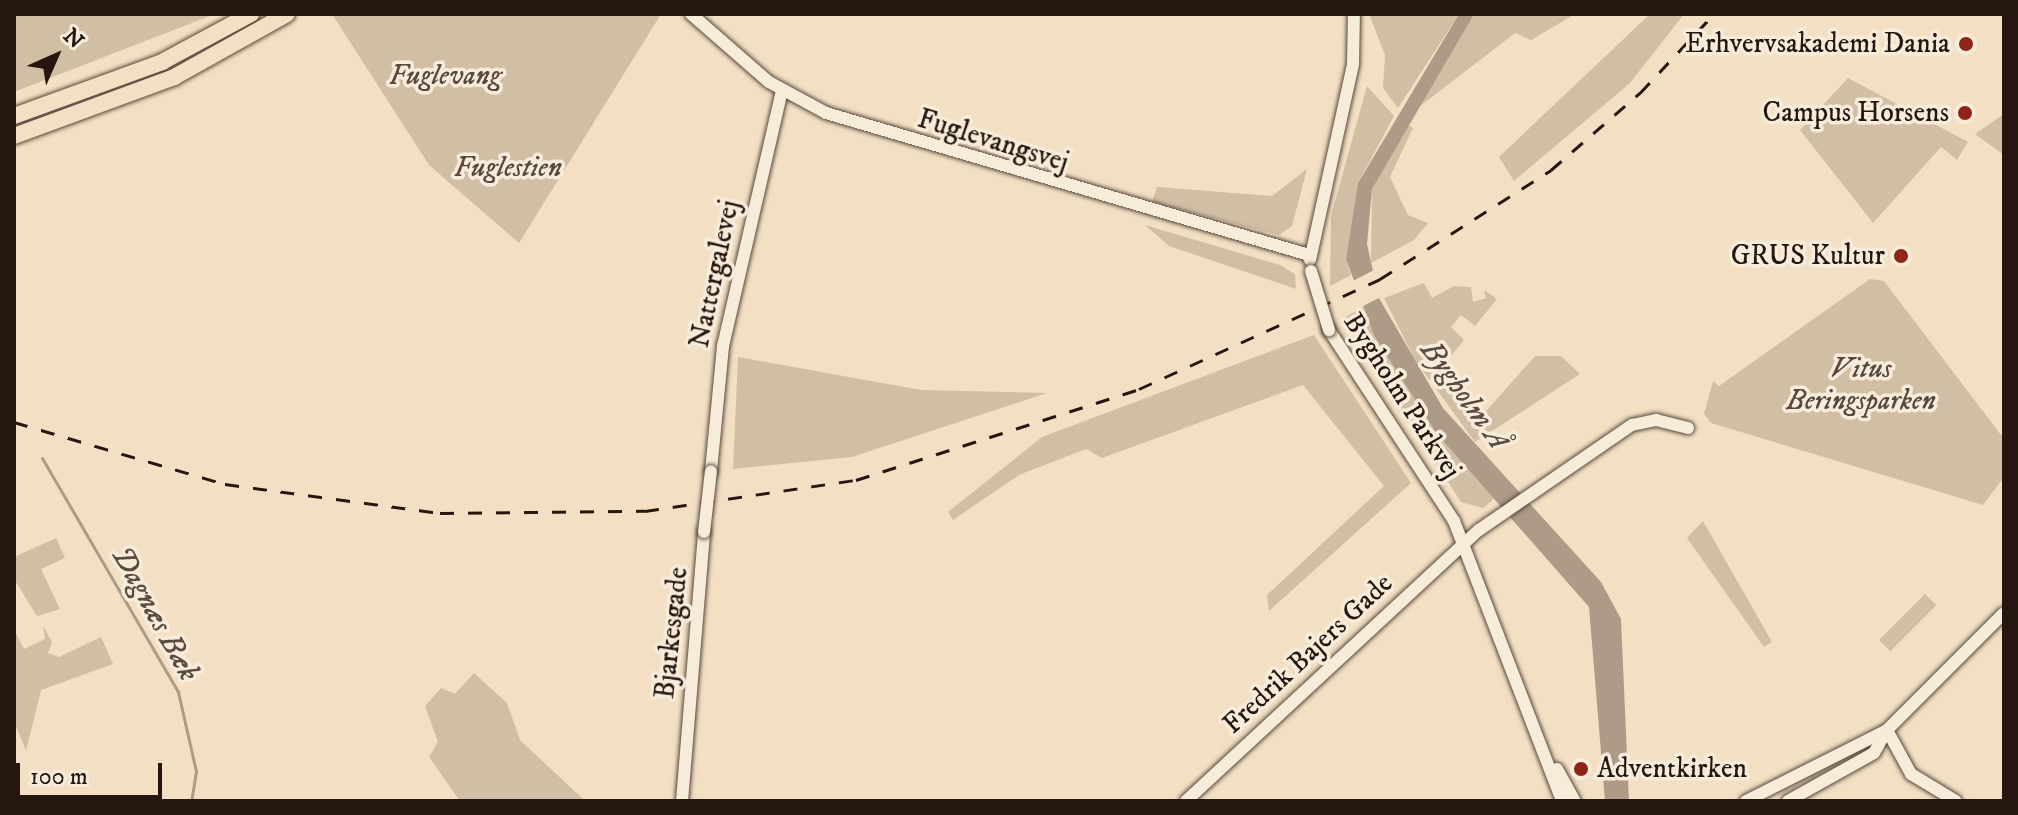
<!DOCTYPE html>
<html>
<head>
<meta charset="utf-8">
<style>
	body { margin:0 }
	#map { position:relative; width:2018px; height:815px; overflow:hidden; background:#f3e0c4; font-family:"IM FELL DW Pica",serif }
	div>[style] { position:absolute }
	.green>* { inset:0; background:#d0bea5; transform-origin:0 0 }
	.water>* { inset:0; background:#ad9b87 }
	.pier>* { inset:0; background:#f3e0c4 }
	.stream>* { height:3px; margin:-1.5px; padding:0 1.5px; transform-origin:1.5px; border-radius:1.5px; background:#ad9b87 }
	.roads { filter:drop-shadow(0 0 2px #59483d) drop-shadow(0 0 2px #59483d) }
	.minor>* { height:12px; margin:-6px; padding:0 6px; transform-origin:6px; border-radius:6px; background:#f7ebd9 }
	.major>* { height:16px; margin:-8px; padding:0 8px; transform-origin:8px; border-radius:8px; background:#f3e0c4 }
	.rail>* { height:3px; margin-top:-1.5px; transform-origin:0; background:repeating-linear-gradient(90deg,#261610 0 14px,transparent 0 28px) }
	.bridges { filter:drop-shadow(0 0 2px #59483d) drop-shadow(0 0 2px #59483d) }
	.minor-bridge>* { height:12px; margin:-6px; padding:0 6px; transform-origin:6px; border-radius:6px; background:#f7ebd9 }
	.dots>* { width:22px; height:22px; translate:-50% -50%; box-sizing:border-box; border:4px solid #f7ebd9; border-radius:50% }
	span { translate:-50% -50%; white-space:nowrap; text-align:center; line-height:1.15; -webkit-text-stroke:7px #f7ebd9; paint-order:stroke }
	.poi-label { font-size:28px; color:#261610 }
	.right { translate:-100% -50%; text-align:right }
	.left { translate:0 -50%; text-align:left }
	.park-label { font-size:28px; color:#59483d; font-style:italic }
	.street-label { font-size:28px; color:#261610 }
	.water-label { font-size:30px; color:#5c4b40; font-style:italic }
	.frame { position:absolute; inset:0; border:16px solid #261610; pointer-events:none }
	.north { position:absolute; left:16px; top:16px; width:80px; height:80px; -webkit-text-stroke:6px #f7ebd9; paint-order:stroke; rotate:45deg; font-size:22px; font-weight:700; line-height:32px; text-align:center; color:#261610 }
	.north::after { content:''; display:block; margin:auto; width:28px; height:36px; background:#261610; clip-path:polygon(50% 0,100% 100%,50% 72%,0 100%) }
	.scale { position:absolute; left:16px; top:763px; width:146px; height:36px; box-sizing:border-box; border:4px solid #261610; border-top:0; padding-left:10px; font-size:24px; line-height:28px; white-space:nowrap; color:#261610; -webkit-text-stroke:6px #f7ebd9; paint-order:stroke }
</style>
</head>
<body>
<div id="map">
	<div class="green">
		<div style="clip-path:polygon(14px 14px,215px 14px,14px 92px)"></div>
		<div style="clip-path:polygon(332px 14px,661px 14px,519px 243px,429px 165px)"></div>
		<div style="clip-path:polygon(1369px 14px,1459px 14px,1398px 108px,1383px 88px,1385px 55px)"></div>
		<div style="clip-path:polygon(1474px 14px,1575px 14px,1531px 40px,1515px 33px,1410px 114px)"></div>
		<div style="clip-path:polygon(1650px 14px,1684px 14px,1630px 83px,1514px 181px,1499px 157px)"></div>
		<div style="clip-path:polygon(1848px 78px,1968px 142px,1957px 160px,1941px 147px,1873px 223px,1800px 130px)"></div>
		<div style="clip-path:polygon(1367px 86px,1394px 116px,1358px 183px,1346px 259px,1351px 275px,1330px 286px,1331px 216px)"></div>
		<div style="clip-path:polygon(2004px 114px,2004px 155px,1975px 134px)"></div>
		<div style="clip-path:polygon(1405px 123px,1413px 128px,1390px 177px,1408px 215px,1428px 223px,1414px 240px,1371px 263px,1372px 189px)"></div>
		<div style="clip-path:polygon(1307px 169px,1292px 226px,1279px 235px,1152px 202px,1157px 187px,1272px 196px)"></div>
		<div style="clip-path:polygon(1145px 225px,1280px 265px,1295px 274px,1296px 289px,1169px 246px)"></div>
		<div style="clip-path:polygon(1870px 279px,1884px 281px,2004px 439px,2004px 477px,1983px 505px,1711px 423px,1704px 414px,1713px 381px,1719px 386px)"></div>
		<div style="clip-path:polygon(1424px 283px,1432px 298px,1454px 286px,1471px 287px,1473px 302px,1486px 298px,1484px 290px,1497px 299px,1475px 326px,1461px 315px,1451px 327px,1464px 340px,1434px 377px,1480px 418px,1535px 356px,1561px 356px,1580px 374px,1475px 442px,1415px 360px,1384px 298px)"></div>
		<div style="clip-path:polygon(1363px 307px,1437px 434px,1494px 499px,1483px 508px,1461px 502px,1344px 318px)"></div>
		<div style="clip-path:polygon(1314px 335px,1411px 483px,1269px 611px,1267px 595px,1384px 486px,1303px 385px,1102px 458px,1086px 449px,1019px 475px,953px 520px,948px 512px,1042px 437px)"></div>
		<div style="clip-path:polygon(738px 357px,921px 390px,1047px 393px,852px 457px,733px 469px)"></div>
		<div style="clip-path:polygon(1703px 521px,1772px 642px,1764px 647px,1687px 538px)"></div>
		<div style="clip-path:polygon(56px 538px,65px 558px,41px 569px,60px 609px,37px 616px,14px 579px,14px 557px)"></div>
		<div style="left:1925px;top:594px;width:16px;height:65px;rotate:45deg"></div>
		<div style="clip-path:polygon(43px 626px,52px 642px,48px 653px,59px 657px,101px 637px,113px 664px,41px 690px,26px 751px,14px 721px,14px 629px,24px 649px,45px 639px)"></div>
		<div style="clip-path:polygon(474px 673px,507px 703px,520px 740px,584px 800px,460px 801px,429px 757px,438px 742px,425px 706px,441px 688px,455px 694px)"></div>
	</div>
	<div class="water">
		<div style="clip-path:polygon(1459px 14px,1474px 14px,1372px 189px,1367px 244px,1379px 298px,1443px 408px,1601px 582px,1621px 619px,1629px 801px,1605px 801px,1589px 607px,1437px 434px,1374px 335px,1346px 259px,1358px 183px)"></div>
	</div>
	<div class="pier">
		<div style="clip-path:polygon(1376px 269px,1383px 296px,1359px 308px,1349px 283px)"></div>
	</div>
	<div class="stream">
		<div style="left:42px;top:458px;width:271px;rotate:59.8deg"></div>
		<div style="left:178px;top:692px;width:81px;rotate:77.2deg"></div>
		<div style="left:196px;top:771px;width:30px;rotate:99deg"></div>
	</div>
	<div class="roads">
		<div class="minor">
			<div style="left:691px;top:14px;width:103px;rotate:41.1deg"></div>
			<div style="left:769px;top:82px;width:65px;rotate:28.5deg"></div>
			<div style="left:826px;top:113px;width:503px;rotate:16.38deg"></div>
			<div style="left:1310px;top:260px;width:201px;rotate:-77.6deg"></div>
			<div style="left:1353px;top:64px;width:50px;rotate:-88.9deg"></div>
			<div style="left:1329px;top:330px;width:228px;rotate:56.8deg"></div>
			<div style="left:1454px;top:521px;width:300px;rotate:68.9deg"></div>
			<div style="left:711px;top:471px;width:126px;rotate:-84.5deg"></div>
			<div style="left:723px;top:346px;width:262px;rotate:-77deg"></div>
			<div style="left:1887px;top:730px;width:50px;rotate:61.4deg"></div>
			<div style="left:1911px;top:774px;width:52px;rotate:31deg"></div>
			<div style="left:1557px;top:769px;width:37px;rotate:61deg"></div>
			<div style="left:682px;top:801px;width:270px;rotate:-85.3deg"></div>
			<div style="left:1186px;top:801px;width:399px;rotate:-42.8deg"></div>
			<div style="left:1479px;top:530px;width:186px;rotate:-34.5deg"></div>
			<div style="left:1632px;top:425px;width:25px;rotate:-12deg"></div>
			<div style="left:1656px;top:420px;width:33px;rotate:14deg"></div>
			<div style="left:1746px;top:801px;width:158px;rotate:-26.7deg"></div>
			<div style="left:1788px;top:801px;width:98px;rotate:-29.2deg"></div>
			<div style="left:1874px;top:753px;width:26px;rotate:-61deg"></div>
			<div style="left:1887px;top:730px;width:165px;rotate:-45deg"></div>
		</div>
		<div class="major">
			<div style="left:14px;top:116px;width:158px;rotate:-20deg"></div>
			<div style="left:162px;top:62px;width:101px;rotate:-28.3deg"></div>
			<div style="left:14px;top:136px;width:171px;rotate:-20.2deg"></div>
			<div style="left:174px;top:77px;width:129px;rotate:-29.1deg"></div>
		</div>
	</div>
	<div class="rail">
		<div style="left:14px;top:422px;width:220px;rotate:16.4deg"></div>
		<div style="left:225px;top:484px;width:217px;rotate:7.7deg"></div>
		<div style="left:440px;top:513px;width:205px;rotate:-0.6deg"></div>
		<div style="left:645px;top:511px;width:213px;rotate:-8.4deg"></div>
		<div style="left:856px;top:480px;width:297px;rotate:-17.8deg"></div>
		<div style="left:1139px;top:389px;width:265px;rotate:-24.5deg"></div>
		<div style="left:1380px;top:279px;width:203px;rotate:-32.5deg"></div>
		<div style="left:1551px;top:170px;width:118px;rotate:-40.9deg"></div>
		<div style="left:1640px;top:93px;width:108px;rotate:-46.9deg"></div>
	</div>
	<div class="bridges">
		<div class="minor-bridge">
			<div style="left:1311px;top:271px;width:62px;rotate:73deg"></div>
			<div style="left:704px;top:532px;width:61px;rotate:-83.5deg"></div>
		</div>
	</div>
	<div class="dots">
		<div style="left:1966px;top:44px;background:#8f2418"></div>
		<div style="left:1965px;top:113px;background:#8f2418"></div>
		<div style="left:1901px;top:256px;background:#8f2418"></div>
		<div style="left:1581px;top:769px;background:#8f2418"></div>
	</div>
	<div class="poi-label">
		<span class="right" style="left:1950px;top:44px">Erhvervsakademi Dania</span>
		<span class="right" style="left:1949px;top:113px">Campus Horsens</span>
		<span class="right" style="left:1885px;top:256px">GRUS Kultur</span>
		<span class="left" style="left:1597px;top:769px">Adventkirken</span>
	</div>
	<div class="park-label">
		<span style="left:445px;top:76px">Fuglevang</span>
		<span style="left:508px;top:168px">Fuglestien</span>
		<span style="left:1861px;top:385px">Vitus<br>Beringsparken</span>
	</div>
	<div class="street-label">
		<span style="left:993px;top:141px;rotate:17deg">Fuglevangsvej</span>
		<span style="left:715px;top:274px;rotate:-78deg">Nattergalevej</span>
		<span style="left:1402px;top:396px;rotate:57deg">Bygholm Parkvej</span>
		<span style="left:672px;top:633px;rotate:-84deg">Bjarkesgade</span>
		<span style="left:1308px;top:654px;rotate:-43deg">Fredrik Bajers Gade</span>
	</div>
	<div class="water-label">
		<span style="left:1464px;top:396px;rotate:54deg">Bygholm Å</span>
		<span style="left:154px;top:614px;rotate:61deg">Dagnæs Bæk</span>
	</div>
	<div class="frame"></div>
	<div class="north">N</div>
	<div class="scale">100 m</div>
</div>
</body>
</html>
